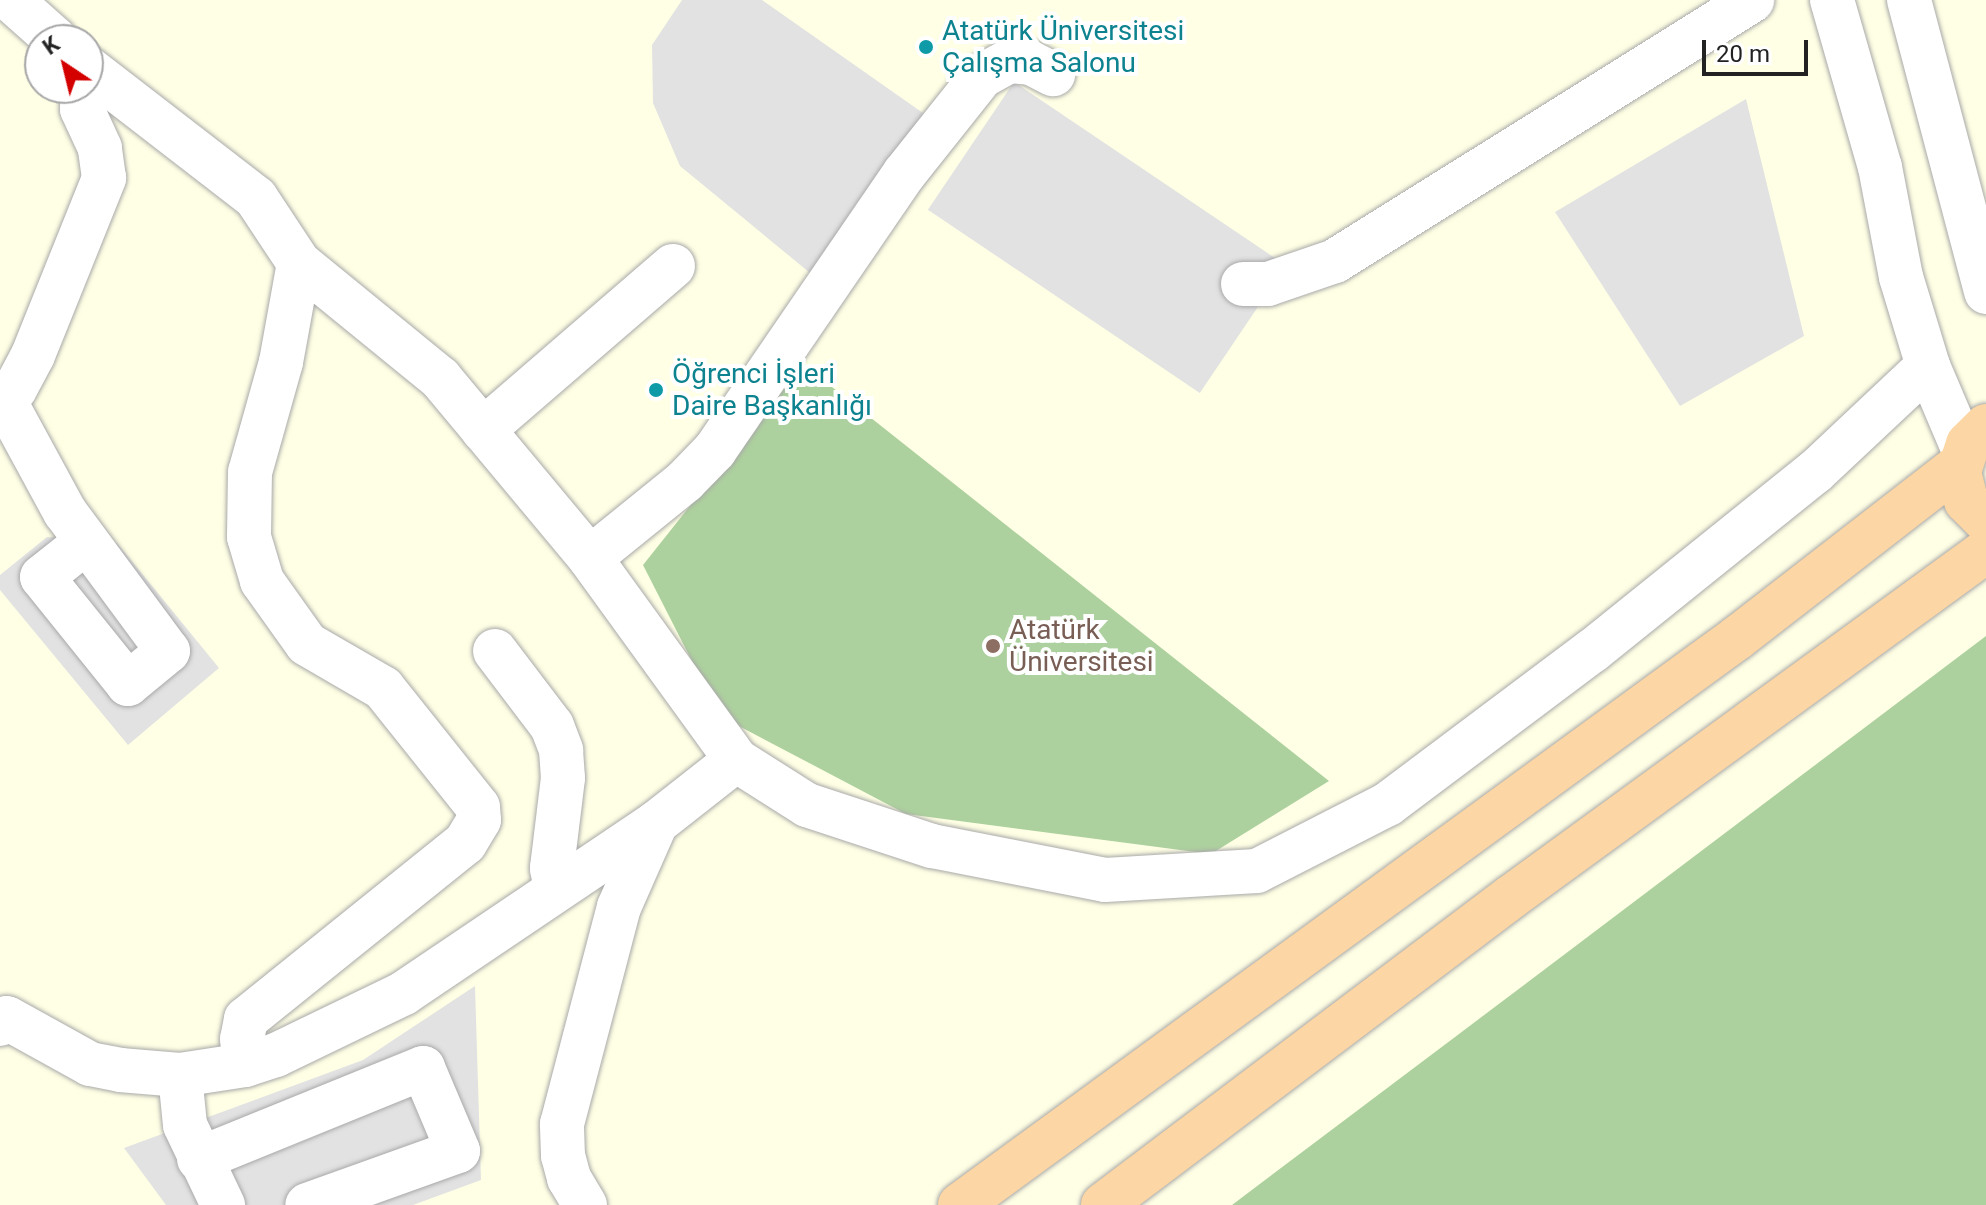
<!DOCTYPE html>
<html>
<head>
<meta charset="utf-8">
<style>
	body { margin:0 }
	#map { position:relative; width:1986px; height:1205px; overflow:hidden; background:#f2efe9; font-family:Roboto,sans-serif }
	div>[style] { position:absolute }
	.education>* { inset:0; background:#ffffe5 }
	.forest>* { inset:0; background:#add19e }
	.parking>* { inset:0; background:#e2e2e2; transform-origin:0 0 }
	.roads { filter:drop-shadow(0 0 2px #a9a9a9) drop-shadow(0 0 2px #a9a9a9) }
	.minor>* { height:44px; margin:-22px; padding:0 22px; transform-origin:22px; border-radius:22px; background:#fff }
	.major>* { height:44px; margin:-22px; padding:0 22px; transform-origin:22px; border-radius:22px; background:#fcd6a4 }
	.dots>* { width:22px; height:22px; translate:-50% -50%; box-sizing:border-box; border:4px solid #fff; border-radius:50% }
	span { translate:-50% -50%; white-space:nowrap; text-align:center; line-height:1.15; -webkit-text-stroke:8px #fff; paint-order:stroke }
	.culture-label { font-size:28px; color:#0d838f }
	.left { translate:0 -50%; text-align:left }
	.education-label { font-size:28px; color:#785e54 }
	.north { position:absolute; left:24px; top:24px; width:80px; height:80px; box-sizing:border-box; background:#fff; border:2px solid #a7a7a7; border-radius:50%; rotate:325deg; font-size:22px; font-weight:700; line-height:32px; text-align:center; color:#222 }
	.north::after { content:''; display:block; margin:auto; width:28px; height:36px; background:#d40000; clip-path:polygon(50% 0,100% 100%,50% 72%,0 100%) }
	.scale { position:absolute; left:1702px; top:40px; width:106px; height:36px; box-sizing:border-box; border:4px solid #222; border-top:0; padding-left:10px; font-size:24px; line-height:28px; white-space:nowrap; color:#222; -webkit-text-stroke:6px #fff; paint-order:stroke }
</style>
</head>
<body>
<div id="map">
	<div class="education">
		<div style="clip-path:polygon(evenodd,0 0,1986px 0,1986px 1205px,0 1205px,0 0,40px 40px,88px 40px,88px 88px,40px 88px,40px 40px)"></div>
	</div>
	<div class="forest">
		<div style="clip-path:polygon(803px 364px,1329px 781px,1211px 854px,906px 814px,720px 716px,643px 565px)"></div>
		<div style="clip-path:polygon(1986px 636px,1986px 1205px,1232px 1205px,1459px 1034px)"></div>
	</div>
	<div class="parking">
		<div style="clip-path:polygon(682px 0,762px 0,960px 139px,838px 296px,680px 166px,653px 103px,652px 45px)"></div>
		<div style="left:1014px;top:82px;width:328px;height:154px;rotate:34deg"></div>
		<div style="clip-path:polygon(1746px 99px,1804px 336px,1680px 406px,1555px 212px)"></div>
		<div style="clip-path:polygon(47px 537px,117px 543px,219px 668px,128px 745px,0 590px,0 575px)"></div>
		<div style="clip-path:polygon(475px 986px,481px 1180px,413px 1205px,166px 1205px,124px 1148px,363px 1060px)"></div>
	</div>
	<div class="roads">
		<div class="minor">
			<div style="left:11px;top:0;width:60px;rotate:41.6deg"></div>
			<div style="left:1832px;top:0;width:174px;rotate:74deg"></div>
			<div style="left:1880px;top:167px;width:112px;rotate:79.2deg"></div>
			<div style="left:1901px;top:277px;width:93px;rotate:73.1deg"></div>
			<div style="left:1928px;top:366px;width:92px;rotate:67deg"></div>
			<div style="left:1909px;top:0;width:302px;rotate:75.2deg"></div>
			<div style="left:88px;top:68px;width:212px;rotate:37.7deg"></div>
			<div style="left:256px;top:198px;width:78px;rotate:56.5deg"></div>
			<div style="left:299px;top:263px;width:101px;rotate:100.3deg"></div>
			<div style="left:281px;top:362px;width:114px;rotate:105.7deg"></div>
			<div style="left:250px;top:472px;width:65px;rotate:90.9deg"></div>
			<div style="left:249px;top:537px;width:46px;rotate:73.5deg"></div>
			<div style="left:262px;top:581px;width:77px;rotate:54.5deg"></div>
			<div style="left:307px;top:644px;width:88px;rotate:30.1deg"></div>
			<div style="left:383px;top:688px;width:152px;rotate:51.4deg"></div>
			<div style="left:478px;top:807px;width:13px;rotate:86deg"></div>
			<div style="left:479px;top:820px;width:27px;rotate:121deg"></div>
			<div style="left:465px;top:843px;width:281px;rotate:141.2deg"></div>
			<div style="left:246px;top:1019px;width:20px;rotate:101deg"></div>
			<div style="left:242px;top:1039px;width:26px;rotate:83deg"></div>
			<div style="left:299px;top:263px;width:182px;rotate:39.2deg"></div>
			<div style="left:440px;top:378px;width:234px;rotate:50.2deg"></div>
			<div style="left:590px;top:558px;width:249px;rotate:54.1deg"></div>
			<div style="left:736px;top:760px;width:84px;rotate:32.4deg"></div>
			<div style="left:807px;top:805px;width:132px;rotate:18.2deg"></div>
			<div style="left:932px;top:846px;width:176px;rotate:11.1deg"></div>
			<div style="left:1105px;top:880px;width:152px;rotate:-3.4deg"></div>
			<div style="left:1257px;top:871px;width:147px;rotate:-27.1deg"></div>
			<div style="left:1388px;top:804px;width:255px;rotate:-36.9deg"></div>
			<div style="left:1592px;top:651px;width:286px;rotate:-38.8deg"></div>
			<div style="left:1815px;top:472px;width:155px;rotate:-43.2deg"></div>
			<div style="left:1243px;top:284px;width:25px"></div>
			<div style="left:1268px;top:284px;width:71px;rotate:-18.9deg"></div>
			<div style="left:1335px;top:261px;width:492px;rotate:-32deg"></div>
			<div style="left:3px;top:398px;width:130px;rotate:61.5deg"></div>
			<div style="left:65px;top:512px;width:173px;rotate:53.5deg"></div>
			<div style="left:168px;top:651px;width:52px;rotate:140.5deg"></div>
			<div style="left:128px;top:684px;width:137px;rotate:-128.8deg"></div>
			<div style="left:42px;top:577px;width:56px;rotate:-38.5deg"></div>
			<div style="left:0;top:401px;width:19px;rotate:-39deg"></div>
			<div style="left:15px;top:389px;width:38px;rotate:-62deg"></div>
			<div style="left:33px;top:355px;width:191px;rotate:-68.1deg"></div>
			<div style="left:104px;top:178px;width:30px;rotate:-98deg"></div>
			<div style="left:100px;top:148px;width:43px;rotate:-114.8deg"></div>
			<div style="left:82px;top:109px;width:21px;rotate:-87deg"></div>
			<div style="left:483px;top:430px;width:251px;rotate:-40.8deg"></div>
			<div style="left:590px;top:558px;width:122px;rotate:-39deg"></div>
			<div style="left:685px;top:481px;width:43px;rotate:-45.9deg"></div>
			<div style="left:715px;top:450px;width:335px;rotate:-55.6deg"></div>
			<div style="left:904px;top:174px;width:125px;rotate:-51.5deg"></div>
			<div style="left:982px;top:76px;width:31px;rotate:-29deg"></div>
			<div style="left:1009px;top:61px;width:22px;rotate:5deg"></div>
			<div style="left:1031px;top:63px;width:25px;rotate:27deg"></div>
			<div style="left:495px;top:651px;width:94px;rotate:52.8deg"></div>
			<div style="left:552px;top:726px;width:26px;rotate:69deg"></div>
			<div style="left:561px;top:750px;width:28px;rotate:86deg"></div>
			<div style="left:563px;top:778px;width:91px;rotate:97deg"></div>
			<div style="left:552px;top:868px;width:22px;rotate:80deg"></div>
			<div style="left:0;top:1024px;width:9px;rotate:-41deg"></div>
			<div style="left:7px;top:1018px;width:95px;rotate:29deg"></div>
			<div style="left:90px;top:1064px;width:31px;rotate:11deg"></div>
			<div style="left:120px;top:1070px;width:60px;rotate:4.8deg"></div>
			<div style="left:180px;top:1075px;width:66px;rotate:-8.7deg"></div>
			<div style="left:245px;top:1065px;width:33px;rotate:-18deg"></div>
			<div style="left:276px;top:1055px;width:142px;rotate:-25.8deg"></div>
			<div style="left:404px;top:993px;width:304px;rotate:-34deg"></div>
			<div style="left:180px;top:1075px;width:50px;rotate:84.3deg"></div>
			<div style="left:185px;top:1125px;width:89px;rotate:64.6deg"></div>
			<div style="left:199px;top:1159px;width:242px;rotate:-22.1deg"></div>
			<div style="left:423px;top:1068px;width:90px;rotate:67.1deg"></div>
			<div style="left:458px;top:1151px;width:160px;rotate:160.3deg"></div>
			<div style="left:585px;top:1205px;width:31px;rotate:-121deg"></div>
			<div style="left:569px;top:1178px;width:23px;rotate:-105deg"></div>
			<div style="left:563px;top:1156px;width:32px;rotate:-92deg"></div>
			<div style="left:562px;top:1124px;width:224px;rotate:-75.3deg"></div>
			<div style="left:619px;top:907px;width:92px;rotate:-66.2deg"></div>
			<div style="left:656px;top:823px;width:102px;rotate:-38.2deg"></div>
		</div>
		<div class="major">
			<div style="left:1986px;top:426px;width:25px;rotate:135deg"></div>
			<div style="left:1968px;top:444px;width:29px;rotate:108deg"></div>
			<div style="left:1959px;top:472px;width:30px;rotate:76deg"></div>
			<div style="left:1966px;top:501px;width:28px;rotate:45deg"></div>
			<div style="left:960px;top:1205px;width:962px;rotate:-36.12deg"></div>
			<div style="left:1737px;top:638px;width:282px;rotate:-37.8deg"></div>
			<div style="left:1103px;top:1205px;width:511px;rotate:-37.05deg"></div>
			<div style="left:1511px;top:897px;width:588px;rotate:-36.07deg"></div>
		</div>
	</div>
	<div class="dots">
		<div style="left:926px;top:47px;background:#0f9aa8"></div>
		<div style="left:656px;top:390px;background:#0f9aa8"></div>
		<div style="left:993px;top:646px;background:#8d6e63"></div>
	</div>
	<div class="culture-label">
		<span class="left" style="left:942px;top:47px">Atatürk Üniversitesi<br>Çalışma Salonu</span>
		<span class="left" style="left:672px;top:390px">Öğrenci İşleri<br>Daire Başkanlığı</span>
	</div>
	<div class="education-label">
		<span class="left" style="left:1009px;top:646px">Atatürk<br>Üniversitesi</span>
	</div>
	<div class="north">K</div>
	<div class="scale">20 m</div>
</div>
</body>
</html>
